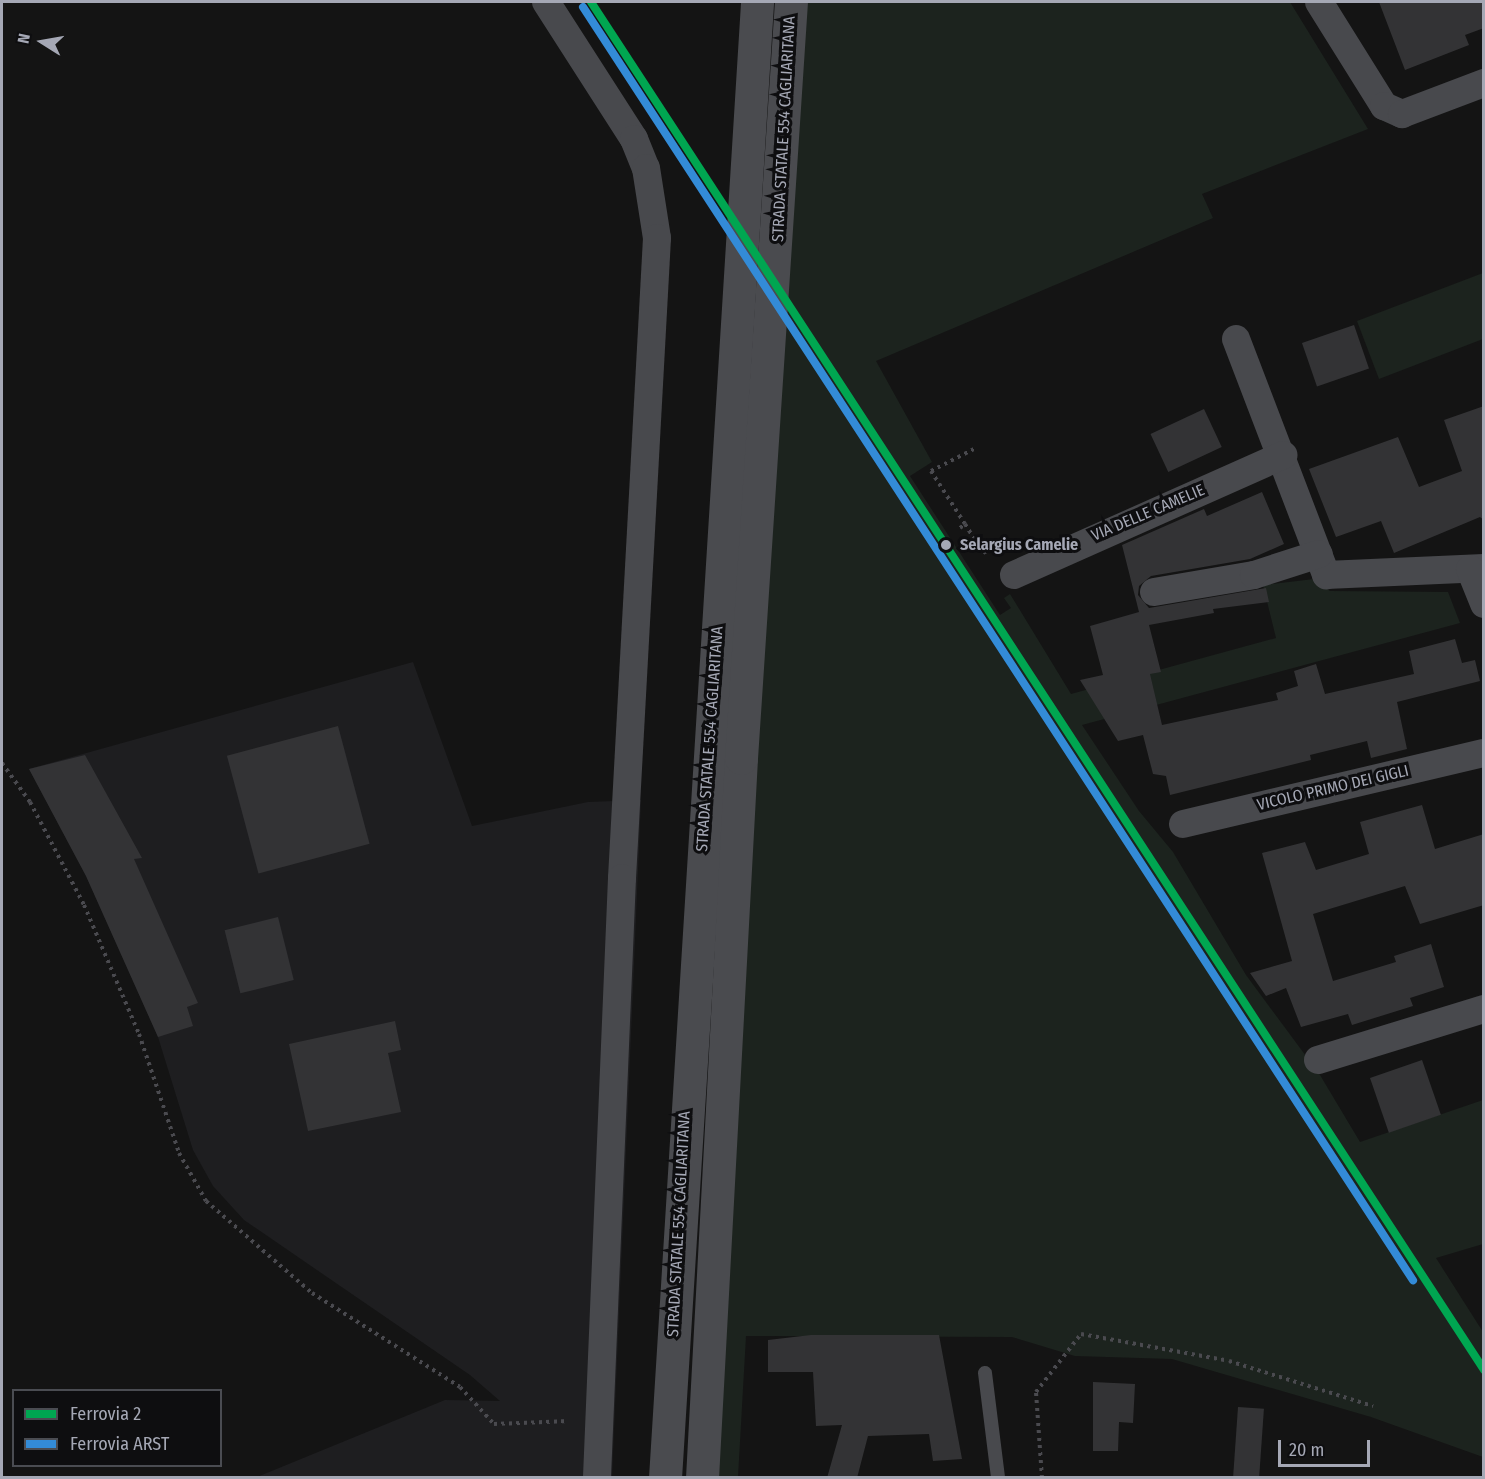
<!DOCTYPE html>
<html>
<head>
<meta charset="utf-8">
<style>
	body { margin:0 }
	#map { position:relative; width:1485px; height:1479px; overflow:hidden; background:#141414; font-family:"Fira Sans Condensed",sans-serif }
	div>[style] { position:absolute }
	.built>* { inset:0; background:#1e1e20 }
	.green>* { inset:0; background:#1c231e }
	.building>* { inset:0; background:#333335; transform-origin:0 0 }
	.path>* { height:4px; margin-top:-2px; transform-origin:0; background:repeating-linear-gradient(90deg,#4a4a4f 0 3px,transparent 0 7.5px) }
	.lane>* { height:14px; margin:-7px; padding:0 7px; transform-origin:7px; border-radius:7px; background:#48494d }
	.street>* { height:28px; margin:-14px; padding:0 14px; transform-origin:14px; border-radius:14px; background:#48494d }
	.primary>* { height:33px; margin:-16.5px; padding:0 16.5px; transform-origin:16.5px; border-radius:16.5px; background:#4a4b4f }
	.rail-1>* { height:8px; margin:-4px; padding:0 4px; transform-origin:4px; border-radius:4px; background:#00a651 }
	.rail-2>* { height:8px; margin:-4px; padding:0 4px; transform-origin:4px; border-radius:4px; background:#338bd7 }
	.dots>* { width:16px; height:16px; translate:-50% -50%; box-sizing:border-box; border:3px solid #0e0e10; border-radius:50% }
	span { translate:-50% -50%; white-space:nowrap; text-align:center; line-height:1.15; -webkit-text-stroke:6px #0e0e10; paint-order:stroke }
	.street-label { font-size:16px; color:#a5a8b5 }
	.stop-label { font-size:16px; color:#a5a8b5; font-weight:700 }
	.left { translate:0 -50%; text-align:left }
	.frame { position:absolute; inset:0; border:3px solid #a5a8b5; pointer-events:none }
	.legend { position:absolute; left:12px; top:1389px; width:210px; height:78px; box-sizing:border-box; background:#0e0e10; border:2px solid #4a4c52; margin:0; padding:8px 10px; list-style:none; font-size:18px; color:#a5a8b5 }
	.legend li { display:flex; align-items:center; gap:12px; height:30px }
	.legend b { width:30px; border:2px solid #4a4c52 }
	.north { position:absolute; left:12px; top:12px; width:60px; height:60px; -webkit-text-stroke:4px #0e0e10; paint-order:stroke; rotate:281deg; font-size:16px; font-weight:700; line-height:24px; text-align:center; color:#a5a8b5 }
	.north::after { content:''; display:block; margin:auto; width:21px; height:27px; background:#a5a8b5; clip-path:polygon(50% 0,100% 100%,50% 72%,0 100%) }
	.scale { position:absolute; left:1278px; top:1440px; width:92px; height:27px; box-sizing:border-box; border:3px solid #a5a8b5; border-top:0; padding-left:8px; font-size:18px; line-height:21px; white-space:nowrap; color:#a5a8b5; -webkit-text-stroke:4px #0e0e10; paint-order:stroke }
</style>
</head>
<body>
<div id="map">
	<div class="built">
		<div style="clip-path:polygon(413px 662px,472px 826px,588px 802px,641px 800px,612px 1477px,257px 1477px,445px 1400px,500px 1401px,470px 1375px,244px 1220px,213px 1186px,193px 1150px,158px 1037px,86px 876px,29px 769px)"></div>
	</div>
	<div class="green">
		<div style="clip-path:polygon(804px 2px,1290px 2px,1368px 129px,1202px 194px,1213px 218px,876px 361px,932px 462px,910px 476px,1000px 615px,1011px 608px,1004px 598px,1010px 594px,1071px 694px,1276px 638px,1263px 585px,1314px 579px,1330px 591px,1448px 592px,1460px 623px,1082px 725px,1139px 811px,1173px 852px,1246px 975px,1320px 1075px,1360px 1142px,1483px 1100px,1483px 1244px,1436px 1258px,1483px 1332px,1483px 1457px,1371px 1417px,1172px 1359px,1075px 1356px,1012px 1337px,746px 1336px,738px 1477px,712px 1478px)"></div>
		<div style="clip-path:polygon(1483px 273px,1483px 339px,1379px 379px,1357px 321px)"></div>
	</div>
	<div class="building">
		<div style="clip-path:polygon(1379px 2px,1484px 2px,1484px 28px,1465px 35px,1469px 45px,1405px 70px)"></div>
		<div style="left:1354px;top:325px;width:46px;height:55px;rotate:71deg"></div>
		<div style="clip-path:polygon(1484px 406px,1484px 520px,1480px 517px,1394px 553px,1381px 521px,1336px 537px,1309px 469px,1398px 437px,1419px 487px,1462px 471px,1444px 420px)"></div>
		<div style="left:1204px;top:409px;width:42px;height:59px;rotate:65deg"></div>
		<div style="clip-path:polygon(1262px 492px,1284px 544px,1250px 559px,1151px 576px,1139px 586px,1138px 595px,1149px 608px,1266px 588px,1269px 602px,1213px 609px,1214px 613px,1149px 625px,1161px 672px,1150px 674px,1162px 725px,1278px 700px,1276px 693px,1298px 686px,1294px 671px,1316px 664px,1325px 694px,1414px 674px,1409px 651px,1455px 639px,1462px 663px,1475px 660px,1480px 681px,1397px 702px,1407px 749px,1371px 758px,1367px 741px,1310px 755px,1311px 760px,1170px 795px,1166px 776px,1153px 774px,1143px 735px,1118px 741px,1080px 680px,1103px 675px,1090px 626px,1139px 612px,1122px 545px,1204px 509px,1207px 516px)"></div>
		<div style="left:338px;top:726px;width:122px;height:115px;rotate:75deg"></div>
		<div style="clip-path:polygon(85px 755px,142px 858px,134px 859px,198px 1003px,187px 1007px,193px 1026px,158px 1037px,86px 876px,29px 769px)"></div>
		<div style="clip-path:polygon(1422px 805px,1435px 849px,1484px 834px,1484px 905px,1420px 924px,1405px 886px,1313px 914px,1333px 981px,1396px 962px,1394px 956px,1431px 944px,1444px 987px,1410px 998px,1413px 1006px,1352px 1025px,1348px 1014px,1301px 1027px,1286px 988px,1266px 996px,1250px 973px,1292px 961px,1262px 853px,1305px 842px,1316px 870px,1369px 854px,1360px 822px)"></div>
		<div style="left:278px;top:917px;width:65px;height:55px;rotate:76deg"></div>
		<div style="clip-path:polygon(395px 1021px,401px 1050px,388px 1053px,401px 1112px,308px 1131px,289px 1044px)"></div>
		<div style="left:1422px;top:1060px;width:58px;height:55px;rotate:71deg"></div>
		<div style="clip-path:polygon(811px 1335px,939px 1335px,962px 1459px,933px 1461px,929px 1434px,868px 1436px,857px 1478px,827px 1478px,842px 1425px,816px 1426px,813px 1372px,768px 1372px,768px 1340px)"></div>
		<div style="clip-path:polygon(1093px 1382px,1135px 1384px,1133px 1423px,1119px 1422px,1118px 1451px,1093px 1451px)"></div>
		<div style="left:1238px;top:1407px;width:26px;height:71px;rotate:4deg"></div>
	</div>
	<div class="path">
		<div style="left:965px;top:524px;width:34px;rotate:58deg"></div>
		<div style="left:983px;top:553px;width:7px;rotate:-27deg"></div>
		<div style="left:960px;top:528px;width:6px;rotate:-39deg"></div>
		<div style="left:965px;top:524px;width:63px;rotate:-122.7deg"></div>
		<div style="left:931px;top:471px;width:51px;rotate:-27.1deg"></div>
		<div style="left:2px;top:763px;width:48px;rotate:54.3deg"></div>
		<div style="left:30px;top:802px;width:116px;rotate:62.3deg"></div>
		<div style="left:84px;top:905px;width:140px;rotate:66.9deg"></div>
		<div style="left:139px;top:1034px;width:126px;rotate:71.4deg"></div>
		<div style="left:179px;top:1153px;width:55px;rotate:60.6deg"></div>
		<div style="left:206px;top:1201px;width:140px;rotate:41deg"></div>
		<div style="left:312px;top:1293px;width:175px;rotate:32.4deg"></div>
		<div style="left:460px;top:1387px;width:50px;rotate:47.4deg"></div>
		<div style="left:494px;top:1424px;width:75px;rotate:-2.3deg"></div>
		<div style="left:1042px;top:1478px;width:86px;rotate:-94deg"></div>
		<div style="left:1036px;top:1392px;width:73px;rotate:-52.2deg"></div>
		<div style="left:1081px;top:1334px;width:150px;rotate:10.3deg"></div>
		<div style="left:1229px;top:1361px;width:151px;rotate:17.4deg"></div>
	</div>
	<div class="lane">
		<div style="left:985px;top:1373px;width:106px;rotate:82.9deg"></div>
	</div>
	<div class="street">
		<div style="left:546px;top:2px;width:163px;rotate:57.3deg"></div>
		<div style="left:634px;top:139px;width:31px;rotate:68deg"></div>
		<div style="left:646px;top:168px;width:71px;rotate:81.1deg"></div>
		<div style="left:657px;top:238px;width:641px;rotate:93.13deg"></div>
		<div style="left:622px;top:878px;width:601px;rotate:92.39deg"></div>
		<div style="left:1319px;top:2px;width:123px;rotate:58deg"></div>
		<div style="left:1384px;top:106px;width:20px;rotate:24deg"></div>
		<div style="left:1402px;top:114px;width:88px;rotate:-20.7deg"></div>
		<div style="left:1236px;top:339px;width:253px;rotate:69.1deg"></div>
		<div style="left:1326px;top:575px;width:158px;rotate:-2.5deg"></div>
		<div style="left:1470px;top:569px;width:38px;rotate:68deg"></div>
		<div style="left:1014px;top:575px;width:295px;rotate:-24deg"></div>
		<div style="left:1154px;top:592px;width:101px;rotate:-9.6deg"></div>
		<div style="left:1254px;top:575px;width:68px;rotate:-17.9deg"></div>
		<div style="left:1183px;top:824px;width:309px;rotate:-13.3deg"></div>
		<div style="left:1318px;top:1060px;width:174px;rotate:-17.1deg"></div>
	</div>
	<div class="primary">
		<div style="left:665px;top:1478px;width:1479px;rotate:-86.43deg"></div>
		<div style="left:702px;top:1478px;width:721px;rotate:-86.9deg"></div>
		<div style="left:741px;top:758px;width:758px;rotate:-86.22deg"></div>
	</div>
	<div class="rail-1">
		<div style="left:591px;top:2px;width:1634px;rotate:56.86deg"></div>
	</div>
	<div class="rail-2">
		<div style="left:583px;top:7px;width:1520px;rotate:56.9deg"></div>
	</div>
	<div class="dots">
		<div style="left:946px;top:545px;background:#a5a8b5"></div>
	</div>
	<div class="street-label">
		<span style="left:784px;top:129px;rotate:-87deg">STRADA STATALE 554 CAGLIARITANA</span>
		<span style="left:1148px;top:513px;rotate:-23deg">VIA DELLE CAMELIE</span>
		<span style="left:710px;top:739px;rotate:-86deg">STRADA STATALE 554 CAGLIARITANA</span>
		<span style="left:1333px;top:788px;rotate:-13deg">VICOLO PRIMO DEI GIGLI</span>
		<span style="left:679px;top:1224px;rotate:-87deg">STRADA STATALE 554 CAGLIARITANA</span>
	</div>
	<div class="stop-label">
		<span class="left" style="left:960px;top:545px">Selargius Camelie</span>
	</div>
	<div class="frame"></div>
	<ul class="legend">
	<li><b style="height:8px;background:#00a651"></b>Ferrovia 2</li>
	<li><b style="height:8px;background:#338bd7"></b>Ferrovia ARST</li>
	</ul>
	<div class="north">N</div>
	<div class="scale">20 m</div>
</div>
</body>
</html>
